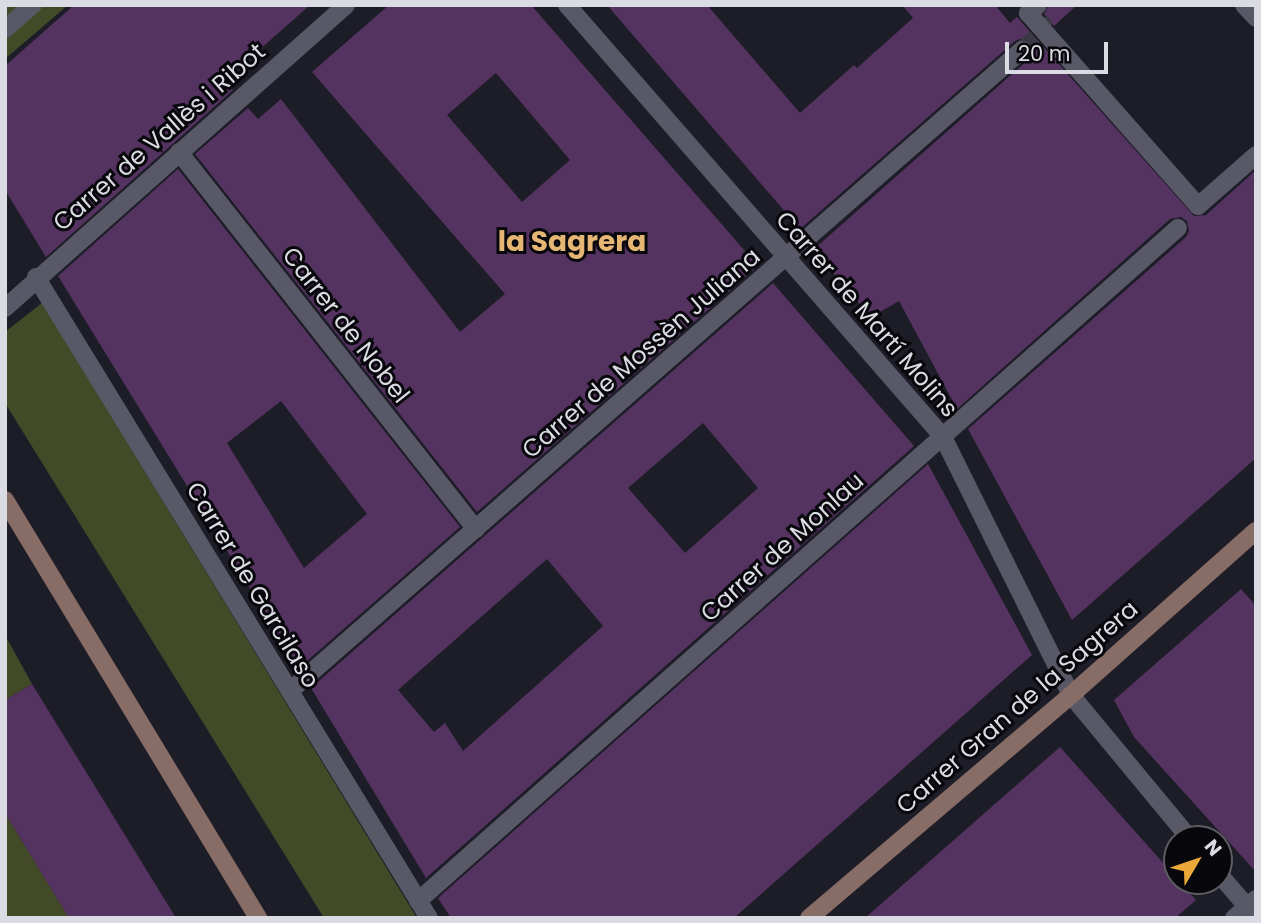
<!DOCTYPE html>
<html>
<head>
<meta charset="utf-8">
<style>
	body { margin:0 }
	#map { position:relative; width:1261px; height:923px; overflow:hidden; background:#1d1d28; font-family:Poppins,sans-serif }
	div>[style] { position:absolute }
	.green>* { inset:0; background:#434a28 }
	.building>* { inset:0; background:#553360 }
	.street-tunnel>* { height:18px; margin-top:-9px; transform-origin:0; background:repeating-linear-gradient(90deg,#3a3a44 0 18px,transparent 0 27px) }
	.street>* { height:18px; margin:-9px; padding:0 9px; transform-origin:9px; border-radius:9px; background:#585866 }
	.secondary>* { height:18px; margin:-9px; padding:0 9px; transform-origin:9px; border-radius:9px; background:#886c66 }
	span { translate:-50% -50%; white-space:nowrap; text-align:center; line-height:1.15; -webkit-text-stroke:6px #08080c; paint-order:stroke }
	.street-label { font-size:24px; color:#dbdbe3 }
	.quarter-label { font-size:28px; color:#e5b674; font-weight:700 }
	.frame { position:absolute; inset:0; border:7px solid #dbdbe3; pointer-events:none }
	.north { position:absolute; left:1163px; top:825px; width:70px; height:70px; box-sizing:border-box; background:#08080c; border:2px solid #5c5c62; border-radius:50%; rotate:51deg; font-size:19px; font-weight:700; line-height:28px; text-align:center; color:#dbdbe3 }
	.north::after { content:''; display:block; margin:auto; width:24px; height:32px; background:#eca93a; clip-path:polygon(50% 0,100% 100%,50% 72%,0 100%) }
	.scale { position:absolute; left:1005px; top:42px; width:103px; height:32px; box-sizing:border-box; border:4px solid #dbdbe3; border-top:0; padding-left:9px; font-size:21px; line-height:24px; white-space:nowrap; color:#dbdbe3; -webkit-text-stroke:5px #08080c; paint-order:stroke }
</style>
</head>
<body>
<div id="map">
	<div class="green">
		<div style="clip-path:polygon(5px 5px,68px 5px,5px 59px)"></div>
		<div style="clip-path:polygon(42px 303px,417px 918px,324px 918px,5px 403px,5px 332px)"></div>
		<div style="clip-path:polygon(5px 635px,32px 684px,5px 700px)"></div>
		<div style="clip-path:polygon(5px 813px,68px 916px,66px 918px,5px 918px)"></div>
	</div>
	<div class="building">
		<div style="clip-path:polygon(74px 5px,310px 5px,224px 81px,233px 90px,46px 257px,5px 190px,5px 66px)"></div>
		<div style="clip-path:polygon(evenodd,389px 5px,531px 5px,758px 266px,477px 512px,195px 154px,248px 108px,258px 119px,281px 99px,460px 332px,505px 294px,312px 72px,389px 5px,496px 73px,570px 160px,522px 202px,447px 115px,496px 73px)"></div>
		<div style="clip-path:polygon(607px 5px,707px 5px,800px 113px,854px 65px,857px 68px,913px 18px,902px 5px,995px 5px,1010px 23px,1017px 17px,1194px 216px,1206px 215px,1256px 170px,1256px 458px,1072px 620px,968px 429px,1186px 237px,1189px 231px,1187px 221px,1181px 217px,1170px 219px,957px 409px,899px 301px,871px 317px,813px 250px,1029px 59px,1033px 48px,1030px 42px,1020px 39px,1015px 41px,800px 229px)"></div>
		<div style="clip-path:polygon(1049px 5px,1077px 5px,1054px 26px,1044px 14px)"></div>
		<div style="clip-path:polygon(evenodd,178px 169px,460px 527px,299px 668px,58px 276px,178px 169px,281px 401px,367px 514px,304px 568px,227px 443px,281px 401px)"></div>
		<div style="clip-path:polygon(evenodd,773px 283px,914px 446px,426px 878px,311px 688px,773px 283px,703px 423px,758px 488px,685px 553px,628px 488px,703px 423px,773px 283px,547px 559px,603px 626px,463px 751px,445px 723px,434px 732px,398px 690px,547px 559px)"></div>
		<div style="clip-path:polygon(928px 464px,1032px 655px,734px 918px,451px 918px,438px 898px)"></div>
		<div style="clip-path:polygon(1241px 589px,1256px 606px,1256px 872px,1134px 737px,1114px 700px)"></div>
		<div style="clip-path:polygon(32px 684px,176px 918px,69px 918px,5px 813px,5px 700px)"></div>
		<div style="clip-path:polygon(1060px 747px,1196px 900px,1175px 918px,865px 918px)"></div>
	</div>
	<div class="street-tunnel">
		<div style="left:1022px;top:50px;width:32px;rotate:-41deg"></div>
		<div style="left:1046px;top:29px;width:10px;rotate:-127deg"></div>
	</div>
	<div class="street">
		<div style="left:567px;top:5px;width:573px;rotate:48.96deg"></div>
		<div style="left:943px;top:437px;width:288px;rotate:63.6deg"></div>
		<div style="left:1071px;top:695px;width:187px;rotate:50.4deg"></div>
		<div style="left:1038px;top:5px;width:13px;rotate:141deg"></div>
		<div style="left:1028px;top:13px;width:257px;rotate:48.6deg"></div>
		<div style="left:1198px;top:206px;width:77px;rotate:-41.3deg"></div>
		<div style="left:1244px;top:5px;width:18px;rotate:47deg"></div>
		<div style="left:5px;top:29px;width:37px;rotate:-41deg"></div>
		<div style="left:179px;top:152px;width:480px;rotate:51.8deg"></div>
		<div style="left:36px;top:277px;width:752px;rotate:58.49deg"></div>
		<div style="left:5px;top:308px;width:456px;rotate:-41.6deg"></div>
		<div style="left:290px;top:691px;width:973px;rotate:-41.21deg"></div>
		<div style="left:1219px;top:874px;width:57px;rotate:49.3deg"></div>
		<div style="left:418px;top:901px;width:1015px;rotate:-41.53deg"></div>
		<div style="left:1234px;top:918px;width:29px;rotate:-41deg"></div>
	</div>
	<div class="secondary">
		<div style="left:5px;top:500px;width:489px;rotate:58.8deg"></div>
		<div style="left:809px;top:918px;width:344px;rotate:-40.4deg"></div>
		<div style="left:1071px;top:695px;width:247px;rotate:-41.6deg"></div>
	</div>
	<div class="street-label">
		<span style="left:159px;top:137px;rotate:-41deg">Carrer de Vallès i Ribot</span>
		<span style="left:867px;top:314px;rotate:49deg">Carrer de Martí Molins</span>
		<span style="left:346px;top:325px;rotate:52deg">Carrer de Nobel</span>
		<span style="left:641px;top:353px;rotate:-41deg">Carrer de Mossèn Juliana</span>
		<span style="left:782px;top:547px;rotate:-42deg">Carrer de Monlau</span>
		<span style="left:253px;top:585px;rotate:59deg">Carrer de Garcilaso</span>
		<span style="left:1017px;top:707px;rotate:-41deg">Carrer Gran de la Sagrera</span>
	</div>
	<div class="quarter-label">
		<span style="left:572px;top:242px">la Sagrera</span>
	</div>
	<div class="frame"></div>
	<div class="north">N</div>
	<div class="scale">20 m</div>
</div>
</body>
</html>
